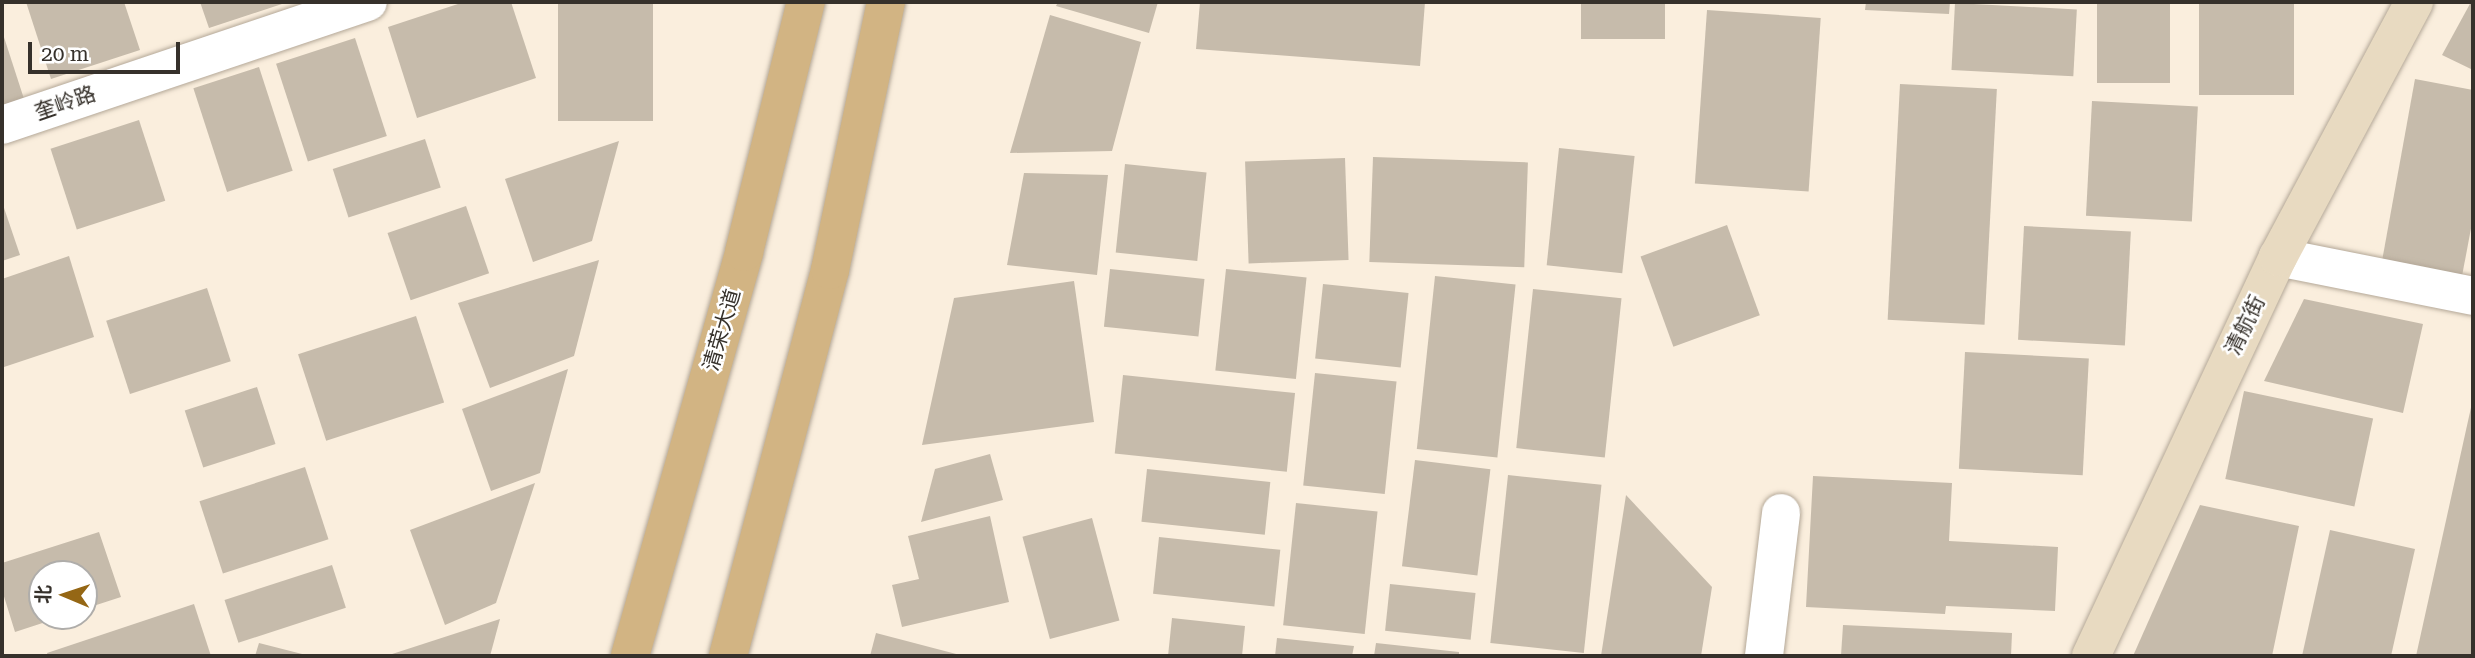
<!DOCTYPE html>
<html>
<head>
<meta charset="utf-8">
<style>
	body { margin:0 }
	#map { position:relative; width:2475px; height:658px; overflow:hidden; background:#faeedd; font-family:"Roboto Serif","Noto Sans SC",serif }
	div>[style] { position:absolute }
	.building>* { inset:0; background:#c6bbab; transform-origin:0 0 }
	.roads { filter:drop-shadow(0 0 2px #b4a898) drop-shadow(0 0 2px #b4a898) }
	.street>* { height:38px; margin:-19px; padding:0 19px; transform-origin:19px; border-radius:19px; background:#fff }
	.secondary>* { height:38px; margin:-19px; padding:0 19px; transform-origin:19px; border-radius:19px; background:#e8dac1 }
	.primary>* { height:38px; margin:-19px; padding:0 19px; transform-origin:19px; border-radius:19px; background:#d2b483 }
	span { translate:-50% -50%; white-space:nowrap; text-align:center; line-height:1.15; -webkit-text-stroke:5px #fff; paint-order:stroke }
	.street-label { font-size:21px; color:#36312b }
	.frame { position:absolute; inset:0; border:4px solid #36312b; pointer-events:none }
	.north { position:absolute; left:28px; top:560px; width:70px; height:70px; box-sizing:border-box; background:#fff; border:2px solid #afadaa; border-radius:50%; rotate:272deg; font-size:19px; font-weight:700; line-height:28px; text-align:center; color:#36312b }
	.north::after { content:''; display:block; margin:auto; width:24px; height:32px; background:#956715; clip-path:polygon(50% 0,100% 100%,50% 72%,0 100%) }
	.scale { position:absolute; left:28px; top:42px; width:152px; height:32px; box-sizing:border-box; border:4px solid #36312b; border-top:0; padding-left:9px; font-size:21px; line-height:24px; white-space:nowrap; color:#36312b; -webkit-text-stroke:5px #fff; paint-order:stroke }
</style>
</head>
<body>
<div id="map">
	<div class="building">
		<div style="clip-path:polygon(26px 2px,124px 2px,140px 50px,51px 79px)"></div>
		<div style="clip-path:polygon(200px 2px,288px 2px,209px 28px)"></div>
		<div style="clip-path:polygon(464px 2px,511px 2px,536px 78px,417px 118px,388px 27px)"></div>
		<div style="left:558px;top:2px;width:95px;height:119px"></div>
		<div style="clip-path:polygon(1058px 2px,1158px 2px,1149px 33px,1056px 6px)"></div>
		<div style="clip-path:polygon(1200px 2px,1425px 2px,1420px 66px,1196px 49px)"></div>
		<div style="left:1581px;top:2px;width:84px;height:37px"></div>
		<div style="clip-path:polygon(1866px 2px,1950px 2px,1949px 14px,1865px 10px)"></div>
		<div style="left:2097px;top:2px;width:73px;height:81px"></div>
		<div style="left:2199px;top:2px;width:95px;height:93px"></div>
		<div style="clip-path:polygon(2471px 2px,2473px 2px,2473px 70px,2442px 55px)"></div>
		<div style="left:1955px;top:3px;width:122px;height:67px;rotate:3deg"></div>
		<div style="left:1707px;top:10px;width:114px;height:174px;rotate:4deg"></div>
		<div style="clip-path:polygon(1050px 15px,1141px 42px,1112px 151px,1010px 153px)"></div>
		<div style="clip-path:polygon(2px 31px,25px 102px,2px 110px)"></div>
		<div style="left:355px;top:38px;width:103px;height:83px;rotate:72deg"></div>
		<div style="left:259px;top:67px;width:109px;height:69px;rotate:72deg"></div>
		<div style="clip-path:polygon(2415px 79px,2473px 90px,2473px 218px,2462px 276px,2382px 261px)"></div>
		<div style="left:1900px;top:84px;width:97px;height:236px;rotate:3deg"></div>
		<div style="left:2092px;top:101px;width:106px;height:115px;rotate:3deg"></div>
		<div style="left:139px;top:120px;width:85px;height:93px;rotate:72deg"></div>
		<div style="left:425px;top:139px;width:51px;height:97px;rotate:72deg"></div>
		<div style="clip-path:polygon(619px 141px,592px 241px,533px 262px,505px 179px)"></div>
		<div style="left:1559px;top:148px;width:76px;height:118px;rotate:6deg"></div>
		<div style="left:1373px;top:157px;width:155px;height:105px;rotate:2deg"></div>
		<div style="left:1345px;top:158px;width:102px;height:100px;rotate:88deg"></div>
		<div style="left:1125px;top:164px;width:82px;height:89px;rotate:6deg"></div>
		<div style="clip-path:polygon(1024px 173px,1108px 175px,1097px 275px,1007px 265px)"></div>
		<div style="clip-path:polygon(2px 202px,20px 255px,2px 261px)"></div>
		<div style="left:466px;top:206px;width:71px;height:83px;rotate:71deg"></div>
		<div style="left:1727px;top:225px;width:96px;height:92px;rotate:70deg"></div>
		<div style="left:2024px;top:226px;width:107px;height:114px;rotate:3deg"></div>
		<div style="clip-path:polygon(69px 256px,94px 337px,4px 367px,2px 279px)"></div>
		<div style="clip-path:polygon(599px 260px,574px 356px,490px 388px,458px 303px)"></div>
		<div style="left:1110px;top:269px;width:95px;height:58px;rotate:6deg"></div>
		<div style="left:1226px;top:269px;width:81px;height:102px;rotate:6deg"></div>
		<div style="left:1435px;top:276px;width:81px;height:174px;rotate:6deg"></div>
		<div style="clip-path:polygon(1074px 281px,1094px 422px,922px 445px,954px 298px)"></div>
		<div style="left:1323px;top:284px;width:86px;height:75px;rotate:6deg"></div>
		<div style="left:207px;top:288px;width:77px;height:106px;rotate:72deg"></div>
		<div style="left:1533px;top:289px;width:89px;height:160px;rotate:6deg"></div>
		<div style="clip-path:polygon(2304px 299px,2423px 324px,2403px 413px,2264px 381px)"></div>
		<div style="left:416px;top:316px;width:91px;height:124px;rotate:72deg"></div>
		<div style="left:1965px;top:352px;width:124px;height:117px;rotate:3deg"></div>
		<div style="clip-path:polygon(568px 369px,540px 473px,491px 491px,462px 409px)"></div>
		<div style="left:1315px;top:373px;width:82px;height:113px;rotate:6deg"></div>
		<div style="left:1123px;top:375px;width:173px;height:79px;rotate:6deg"></div>
		<div style="left:257px;top:387px;width:60px;height:76px;rotate:72deg"></div>
		<div style="left:2244px;top:391px;width:132px;height:90px;rotate:12deg"></div>
		<div style="clip-path:polygon(2473px 403px,2473px 656px,2416px 656px,2472px 403px)"></div>
		<div style="clip-path:polygon(990px 454px,1003px 500px,921px 522px,935px 469px)"></div>
		<div style="left:1415px;top:460px;width:76px;height:107px;rotate:7deg"></div>
		<div style="left:305px;top:467px;width:76px;height:111px;rotate:72deg"></div>
		<div style="left:1147px;top:469px;width:124px;height:53px;rotate:6deg"></div>
		<div style="left:1508px;top:475px;width:94px;height:169px;rotate:6deg"></div>
		<div style="clip-path:polygon(1813px 476px,1952px 483px,1949px 541px,2058px 547px,2055px 611px,1946px 606px,1945px 614px,1806px 607px)"></div>
		<div style="clip-path:polygon(535px 483px,496px 603px,445px 625px,410px 530px)"></div>
		<div style="clip-path:polygon(1626px 495px,1712px 587px,1701px 656px,1601px 656px)"></div>
		<div style="left:1296px;top:503px;width:82px;height:123px;rotate:6deg"></div>
		<div style="clip-path:polygon(2200px 505px,2299px 526px,2272px 656px,2133px 656px)"></div>
		<div style="clip-path:polygon(990px 516px,1009px 602px,902px 627px,892px 585px,919px 579px,908px 536px)"></div>
		<div style="left:1092px;top:518px;width:106px;height:72px;rotate:75deg"></div>
		<div style="clip-path:polygon(2330px 530px,2415px 549px,2391px 656px,2302px 656px)"></div>
		<div style="clip-path:polygon(99px 532px,121px 597px,84px 609px,84px 574px,42px 574px,42px 616px,61px 617px,15px 632px,2px 590px,2px 563px)"></div>
		<div style="left:1159px;top:537px;width:122px;height:57px;rotate:6deg"></div>
		<div style="left:332px;top:565px;width:45px;height:113px;rotate:72deg"></div>
		<div style="left:1390px;top:584px;width:86px;height:47px;rotate:6deg"></div>
		<div style="clip-path:polygon(194px 604px,211px 656px,48px 656px,47px 653px)"></div>
		<div style="clip-path:polygon(1172px 618px,1245px 626px,1242px 656px,1168px 656px)"></div>
		<div style="clip-path:polygon(500px 619px,490px 656px,386px 656px)"></div>
		<div style="clip-path:polygon(1843px 625px,2012px 633px,2011px 656px,1841px 656px)"></div>
		<div style="clip-path:polygon(876px 633px,960px 655px,960px 656px,870px 656px)"></div>
		<div style="clip-path:polygon(1277px 638px,1354px 646px,1352px 656px,1275px 656px)"></div>
		<div style="clip-path:polygon(259px 643px,306px 655px,306px 656px,255px 656px)"></div>
		<div style="clip-path:polygon(1376px 643px,1459px 652px,1459px 656px,1374px 656px)"></div>
	</div>
	<div class="roads">
		<div class="street">
			<div style="left:2px;top:125px;width:386px;rotate:-18.6deg"></div>
			<div style="left:2278px;top:257px;width:199px;rotate:11.3deg"></div>
			<div style="left:1764px;top:656px;width:144px;rotate:-83.2deg"></div>
		</div>
		<div class="secondary">
			<div style="left:2091px;top:656px;width:441px;rotate:-64.9deg"></div>
			<div style="left:2278px;top:257px;width:289px;rotate:-61.9deg"></div>
		</div>
		<div class="primary">
			<div style="left:630px;top:656px;width:420px;rotate:-74.2deg"></div>
			<div style="left:744px;top:252px;width:258px;rotate:-76.1deg"></div>
			<div style="left:728px;top:656px;width:399px;rotate:-75.2deg"></div>
			<div style="left:830px;top:270px;width:274px;rotate:-78.2deg"></div>
		</div>
	</div>
	<div class="street-label">
		<span style="left:65px;top:103px;rotate:-19deg">奎岭路</span>
		<span style="left:2245px;top:325px;rotate:-64deg">清航街</span>
		<span style="left:722px;top:330px;rotate:-74deg">清荣大道</span>
	</div>
	<div class="frame"></div>
	<div class="north">北</div>
	<div class="scale">20 m</div>
</div>
</body>
</html>
